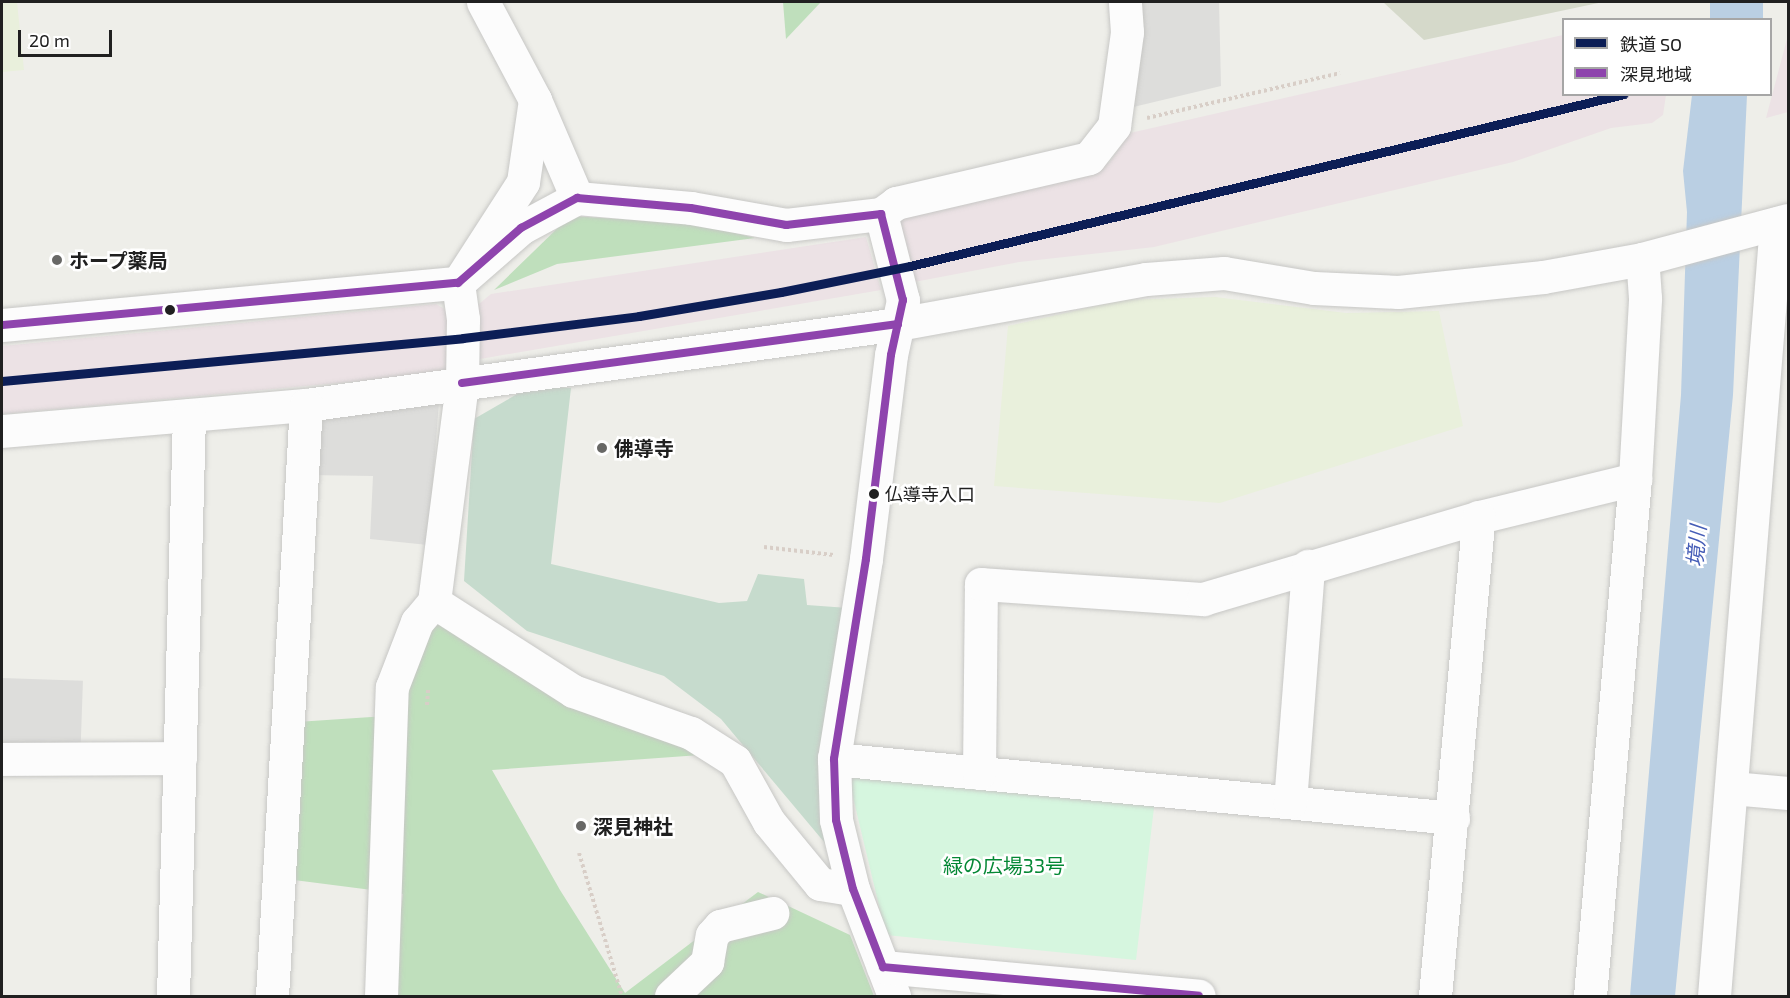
<!DOCTYPE html>
<html>
<head>
<meta charset="utf-8">
<style>
	body { margin:0 }
	#map { position:relative; width:1790px; height:998px; overflow:hidden; background:#eeeee9; font-family:"Exo 2","Noto Sans JP",sans-serif }
	div>[style] { position:absolute }
	.industrial>* { inset:0; background:#ece2e5 }
	.construction>* { inset:0; background:#d5d9ca }
	.farmland>* { inset:0; background:#e9f0dc }
	.forest>* { inset:0; background:#bfdfbc }
	.cemetery>* { inset:0; background:#c6dbcd }
	.park>* { inset:0; background:#d6f6df }
	.parking>* { inset:0; background:#dddddb; transform-origin:0 0 }
	.water>* { inset:0; background:#bacfe3; transform-origin:0 0 }
	.path>* { height:4px; margin-top:-2px; transform-origin:0; background:repeating-linear-gradient(90deg,#d8cec7 0 3px,transparent 0 6px) }
	.roads { filter:drop-shadow(0 0 2px #c7c7c5) drop-shadow(0 0 2px #c7c7c5) }
	.minor>* { height:33px; margin:-16.5px; padding:0 16.5px; transform-origin:16.5px; border-radius:16.5px; background:#fcfcfc }
	.bus-1>* { height:8px; margin:-4px; padding:0 4px; transform-origin:4px; border-radius:4px; background:#8e44ad }
	.rail-1>* { height:9px; margin:-4.5px; padding:0 4.5px; transform-origin:4.5px; border-radius:4.5px; background:#0c1e56 }
	.dots>* { width:16px; height:16px; translate:-50% -50%; box-sizing:border-box; border:3px solid #fff; border-radius:50% }
	span { translate:-50% -50%; white-space:nowrap; text-align:center; line-height:1.15; -webkit-text-stroke:5px #fff; paint-order:stroke }
	.bus-label { font-size:18px; color:#202020 }
	.left { translate:0 -50%; text-align:left }
	.poi-label { font-size:20px; color:#202020; font-weight:700 }
	.park-label { font-size:20px; color:#058835 }
	.water-label { font-size:21px; color:#455db7; font-style:italic }
	.frame { position:absolute; inset:0; border:3px solid #202020; pointer-events:none }
	.legend { position:absolute; left:1562px; top:18px; width:210px; height:78px; box-sizing:border-box; background:#fff; border:2px solid #a6a6a6; margin:0; padding:8px 10px; list-style:none; font-size:18px; color:#202020 }
	.legend li { display:flex; align-items:center; gap:12px; height:30px }
	.legend b { width:30px; border:2px solid #a6a6a6 }
	.scale { position:absolute; left:18px; top:30px; width:94px; height:27px; box-sizing:border-box; border:3px solid #202020; border-top:0; padding-left:8px; font-size:18px; line-height:21px; white-space:nowrap; color:#202020; -webkit-text-stroke:4px #fff; paint-order:stroke }
</style>
</head>
<body>
<div id="map">
	<div class="industrial">
		<div style="clip-path:polygon(1563px 35px,1564px 94px,1666px 95px,1663px 115px,1652px 123px,1611px 128px,1513px 162px,1154px 247px,1019px 262px,909px 283px,893px 225px,903px 217px,1109px 163px,1130px 133px)"></div>
		<div style="clip-path:polygon(1788px 35px,1788px 112px,1766px 118px)"></div>
		<div style="clip-path:polygon(866px 237px,881px 290px,480px 359px,474px 308px,491px 294px)"></div>
		<div style="clip-path:polygon(436px 304px,451px 313px,448px 373px,2px 414px,2px 346px)"></div>
	</div>
	<div class="construction">
		<div style="clip-path:polygon(1383px 2px,1603px 2px,1424px 40px)"></div>
	</div>
	<div class="farmland">
		<div style="clip-path:polygon(2px 2px,17px 2px,24px 70px,2px 72px)"></div>
		<div style="clip-path:polygon(1215px 297px,1346px 313px,1439px 311px,1463px 426px,1220px 503px,994px 486px,1008px 326px,1122px 300px)"></div>
	</div>
	<div class="forest">
		<div style="clip-path:polygon(783px 2px,821px 2px,786px 39px)"></div>
		<div style="clip-path:polygon(570px 216px,700px 224px,755px 238px,557px 264px,494px 290px)"></div>
		<div style="clip-path:polygon(438px 619px,611px 722px,714px 754px,492px 770px,560px 890px,625px 993px,758px 892px,850px 935px,874px 996px,390px 996px,403px 894px,294px 880px,297px 722px,401px 715px,417px 656px)"></div>
	</div>
	<div class="cemetery">
		<div style="clip-path:polygon(531px 386px,571px 388px,551px 564px,719px 603px,747px 601px,758px 574px,804px 579px,807px 605px,848px 608px,835px 855px,721px 719px,664px 676px,527px 631px,464px 581px,474px 419px)"></div>
	</div>
	<div class="park">
		<div style="clip-path:polygon(846px 768px,1155px 799px,1136px 960px,886px 935px)"></div>
	</div>
	<div class="parking">
		<div style="clip-path:polygon(1134px 2px,1219px 2px,1221px 86px,1125px 109px)"></div>
		<div style="clip-path:polygon(439px 402px,428px 545px,370px 539px,373px 476px,309px 475px,313px 412px)"></div>
		<div style="left:2px;top:678px;width:81px;height:75px;rotate:2deg"></div>
	</div>
	<div class="water">
		<div style="left:1710px;top:2px;width:53px;height:17px"></div>
		<div style="clip-path:polygon(1692px 95px,1747px 95px,1733px 395px,1675px 996px,1630px 996px,1681px 395px,1687px 212px,1683px 171px)"></div>
	</div>
	<div class="path">
		<div style="left:1147px;top:118px;width:198px;rotate:-13.1deg"></div>
		<div style="left:764px;top:547px;width:70px;rotate:6.5deg"></div>
		<div style="left:427px;top:705px;width:16px;rotate:-86deg"></div>
		<div style="left:579px;top:853px;width:149px;rotate:73.3deg"></div>
	</div>
	<div class="roads">
		<div class="minor">
			<div style="left:483px;top:2px;width:111px;rotate:62deg"></div>
			<div style="left:535px;top:100px;width:107px;rotate:66.8deg"></div>
			<div style="left:881px;top:214px;width:89px;rotate:75.7deg"></div>
			<div style="left:903px;top:300px;width:56px;rotate:102.3deg"></div>
			<div style="left:891px;top:355px;width:206px;rotate:97deg"></div>
			<div style="left:866px;top:559px;width:203px;rotate:99.1deg"></div>
			<div style="left:834px;top:759px;width:61px;rotate:88.1deg"></div>
			<div style="left:836px;top:820px;width:71px;rotate:76.2deg"></div>
			<div style="left:853px;top:889px;width:115px;rotate:69deg"></div>
			<div style="left:2px;top:325px;width:458px;rotate:-5.3deg"></div>
			<div style="left:458px;top:283px;width:84px;rotate:-41.1deg"></div>
			<div style="left:521px;top:228px;width:64px;rotate:-28.2deg"></div>
			<div style="left:577px;top:198px;width:114px;rotate:5deg"></div>
			<div style="left:691px;top:208px;width:97px;rotate:10.1deg"></div>
			<div style="left:786px;top:225px;width:96px;rotate:-6.6deg"></div>
			<div style="left:881px;top:214px;width:19px;rotate:-36deg"></div>
			<div style="left:896px;top:203px;width:198px;rotate:-13.1deg"></div>
			<div style="left:1089px;top:158px;width:41px;rotate:-52deg"></div>
			<div style="left:1114px;top:126px;width:95px;rotate:-82.1deg"></div>
			<div style="left:1127px;top:32px;width:30px;rotate:-94deg"></div>
			<div style="left:2px;top:431px;width:305px;rotate:-4.9deg"></div>
			<div style="left:306px;top:405px;width:598px;rotate:-7.79deg"></div>
			<div style="left:898px;top:324px;width:252px;rotate:-10.3deg"></div>
			<div style="left:1146px;top:279px;width:78px;rotate:-4.4deg"></div>
			<div style="left:1224px;top:273px;width:91px;rotate:9.5deg"></div>
			<div style="left:1314px;top:288px;width:84px;rotate:2.7deg"></div>
			<div style="left:1398px;top:292px;width:146px;rotate:-5.9deg"></div>
			<div style="left:1543px;top:277px;width:101px;rotate:-10.3deg"></div>
			<div style="left:1642px;top:259px;width:151px;rotate:-15deg"></div>
			<div style="left:434px;top:602px;width:165px;rotate:32.6deg"></div>
			<div style="left:573px;top:691px;width:125px;rotate:19.6deg"></div>
			<div style="left:691px;top:733px;width:52px;rotate:32.5deg"></div>
			<div style="left:735px;top:761px;width:70px;rotate:60.9deg"></div>
			<div style="left:769px;top:822px;width:80px;rotate:50.6deg"></div>
			<div style="left:820px;top:884px;width:33px;rotate:9deg"></div>
			<div style="left:2px;top:759px;width:178px;rotate:-0.3deg"></div>
			<div style="left:834px;top:759px;width:622px;rotate:5.44deg"></div>
			<div style="left:979px;top:773px;width:189px;rotate:-89.4deg"></div>
			<div style="left:981px;top:584px;width:223px;rotate:3.9deg"></div>
			<div style="left:1203px;top:599px;width:288px;rotate:-16.5deg"></div>
			<div style="left:1479px;top:517px;width:161px;rotate:-13.7deg"></div>
			<div style="left:1732px;top:788px;width:56px;rotate:5.1deg"></div>
			<div style="left:1290px;top:802px;width:237px;rotate:-85.6deg"></div>
			<div style="left:883px;top:967px;width:317px;rotate:5.2deg"></div>
			<div style="left:173px;top:996px;width:581px;rotate:-88.42deg"></div>
			<div style="left:272px;top:996px;width:592px;rotate:-86.71deg"></div>
			<div style="left:381px;top:996px;width:309px;rotate:-88deg"></div>
			<div style="left:392px;top:687px;width:70px;rotate:-69deg"></div>
			<div style="left:417px;top:622px;width:26px;rotate:-50deg"></div>
			<div style="left:434px;top:602px;width:221px;rotate:-82.7deg"></div>
			<div style="left:462px;top:383px;width:64px;rotate:-89.1deg"></div>
			<div style="left:463px;top:319px;width:36px;rotate:-98deg"></div>
			<div style="left:458px;top:283px;width:120px;rotate:-57.2deg"></div>
			<div style="left:523px;top:182px;width:83px;rotate:-81.7deg"></div>
			<div style="left:671px;top:996px;width:50px;rotate:-43.4deg"></div>
			<div style="left:707px;top:962px;width:27px;rotate:-80deg"></div>
			<div style="left:712px;top:935px;width:12px;rotate:-48deg"></div>
			<div style="left:720px;top:926px;width:54px;rotate:-14deg"></div>
			<div style="left:1435px;top:996px;width:481px;rotate:-84.8deg"></div>
			<div style="left:1590px;top:996px;width:519px;rotate:-85.03deg"></div>
			<div style="left:1635px;top:479px;width:181px;rotate:-86.8deg"></div>
			<div style="left:1645px;top:298px;width:39px;rotate:-94deg"></div>
			<div style="left:1714px;top:996px;width:775px;rotate:-85.41deg"></div>
		</div>
	</div>
	<div class="bus-1">
		<div style="left:881px;top:214px;width:89px;rotate:75.7deg"></div>
		<div style="left:903px;top:300px;width:56px;rotate:102.3deg"></div>
		<div style="left:891px;top:355px;width:206px;rotate:97deg"></div>
		<div style="left:866px;top:559px;width:203px;rotate:99.1deg"></div>
		<div style="left:834px;top:759px;width:61px;rotate:88.1deg"></div>
		<div style="left:836px;top:820px;width:71px;rotate:76.2deg"></div>
		<div style="left:853px;top:889px;width:84px;rotate:69deg"></div>
		<div style="left:2px;top:325px;width:458px;rotate:-5.3deg"></div>
		<div style="left:458px;top:283px;width:84px;rotate:-41.1deg"></div>
		<div style="left:521px;top:228px;width:64px;rotate:-28.2deg"></div>
		<div style="left:577px;top:198px;width:114px;rotate:5deg"></div>
		<div style="left:691px;top:208px;width:97px;rotate:10.1deg"></div>
		<div style="left:786px;top:225px;width:96px;rotate:-6.6deg"></div>
		<div style="left:462px;top:383px;width:440px;rotate:-7.7deg"></div>
		<div style="left:883px;top:967px;width:317px;rotate:5.2deg"></div>
	</div>
	<div class="rail-1">
		<div style="left:2px;top:381px;width:463px;rotate:-5.3deg"></div>
		<div style="left:463px;top:338px;width:177px;rotate:-7.1deg"></div>
		<div style="left:639px;top:316px;width:144px;rotate:-9.6deg"></div>
		<div style="left:781px;top:292px;width:132px;rotate:-11.4deg"></div>
		<div style="left:910px;top:266px;width:734px;rotate:-13.54deg"></div>
	</div>
	<div class="dots">
		<div style="left:57px;top:260px;background:#686866"></div>
		<div style="left:170px;top:310px;background:#202020"></div>
		<div style="left:602px;top:448px;background:#686866"></div>
		<div style="left:874px;top:494px;background:#202020"></div>
		<div style="left:581px;top:826px;background:#686866"></div>
	</div>
	<div class="bus-label">
		<span class="left" style="left:885px;top:494px">仏導寺入口</span>
	</div>
	<div class="poi-label">
		<span class="left" style="left:69px;top:260px">ホープ薬局</span>
		<span class="left" style="left:614px;top:448px">佛導寺</span>
		<span class="left" style="left:593px;top:826px">深見神社</span>
	</div>
	<div class="park-label">
		<span style="left:1004px;top:865px">緑の広場33号</span>
	</div>
	<div class="water-label">
		<span style="left:1696px;top:546px;rotate:-85deg">境川</span>
	</div>
	<div class="frame"></div>
	<ul class="legend">
	<li><b style="height:8px;background:#0c1e56"></b>鉄道 SO</li>
	<li><b style="height:8px;background:#8e44ad"></b>深見地域</li>
	</ul>
	<div class="scale">20 m</div>
</div>
</body>
</html>
